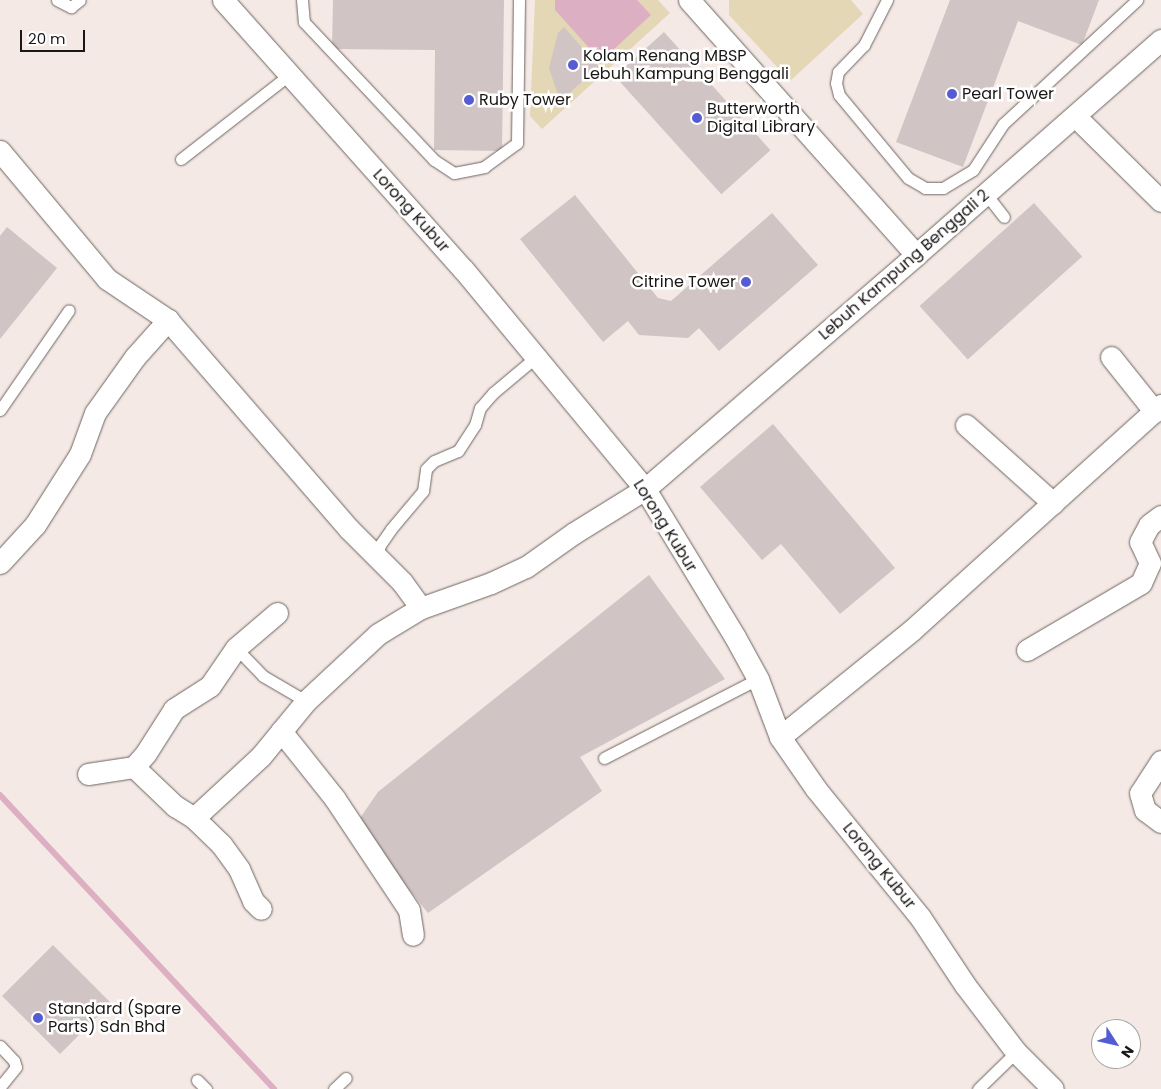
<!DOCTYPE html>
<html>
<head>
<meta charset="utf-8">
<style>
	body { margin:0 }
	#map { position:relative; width:1161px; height:1089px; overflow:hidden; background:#f4e9e5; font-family:Poppins,sans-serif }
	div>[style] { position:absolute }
	.green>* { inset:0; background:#e3d7b5 }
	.water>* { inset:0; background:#ddafc2 }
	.stream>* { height:6px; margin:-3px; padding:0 3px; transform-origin:3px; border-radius:3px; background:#ddafc2 }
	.building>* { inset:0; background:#d0c4c4; transform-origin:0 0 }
	.roads { filter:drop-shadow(0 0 1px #6d6460) drop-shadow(0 0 1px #6d6460) }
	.service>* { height:11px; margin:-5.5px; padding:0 5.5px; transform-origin:5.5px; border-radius:5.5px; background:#fff }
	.minor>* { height:21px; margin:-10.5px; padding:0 10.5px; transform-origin:10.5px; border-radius:10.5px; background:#fff }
	.dots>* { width:14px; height:14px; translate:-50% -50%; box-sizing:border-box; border:2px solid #fff; border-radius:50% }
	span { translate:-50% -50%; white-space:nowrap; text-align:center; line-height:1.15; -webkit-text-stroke:5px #fff; paint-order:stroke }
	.poi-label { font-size:16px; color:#1b1716 }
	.left { translate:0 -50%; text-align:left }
	.right { translate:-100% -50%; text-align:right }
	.street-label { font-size:16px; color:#1b1716 }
	.north { position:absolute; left:1091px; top:1019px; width:50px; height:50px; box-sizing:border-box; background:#fff; border:1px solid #a4a2a2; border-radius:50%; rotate:125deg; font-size:14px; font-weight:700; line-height:20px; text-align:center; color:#1b1716 }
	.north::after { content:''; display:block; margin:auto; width:18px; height:22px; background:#555cd3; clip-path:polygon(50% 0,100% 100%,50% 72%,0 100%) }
	.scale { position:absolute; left:20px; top:30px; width:65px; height:22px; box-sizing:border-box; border:2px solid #1b1716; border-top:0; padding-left:6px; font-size:15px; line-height:18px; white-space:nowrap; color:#1b1716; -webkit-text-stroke:4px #fff; paint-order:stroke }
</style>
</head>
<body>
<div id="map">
	<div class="green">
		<div style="clip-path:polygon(535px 0,658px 0,670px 13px,542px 129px,530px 116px)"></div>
		<div style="clip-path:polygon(729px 0,851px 0,863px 14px,790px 81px,729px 15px)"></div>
	</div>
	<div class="water">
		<div style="clip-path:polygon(555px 0,637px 0,651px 15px,601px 61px,555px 10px)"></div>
	</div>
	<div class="stream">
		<div style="left:0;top:795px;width:402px;rotate:47deg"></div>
	</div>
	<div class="building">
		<div style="clip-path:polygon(333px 0,504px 0,502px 151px,434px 150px,435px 50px,332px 49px)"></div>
		<div style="clip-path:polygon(950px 0,1099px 0,1082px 45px,1018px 21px,963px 167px,896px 142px)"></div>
		<div style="clip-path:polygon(564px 27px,599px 67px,560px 101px,549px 68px,558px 33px)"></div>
		<div style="left:664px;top:32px;width:159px;height:66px;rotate:48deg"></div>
		<div style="clip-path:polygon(575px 195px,658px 298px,671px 301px,772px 213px,818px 265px,719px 351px,699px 328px,688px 338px,639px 335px,628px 321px,603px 342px,520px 239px)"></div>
		<div style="left:1034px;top:203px;width:72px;height:154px;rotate:48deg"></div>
		<div style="clip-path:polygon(7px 227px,57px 268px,0 339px,0 236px)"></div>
		<div style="clip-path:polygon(773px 424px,895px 568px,840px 614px,781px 544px,762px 560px,700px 487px)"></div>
		<div style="clip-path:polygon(649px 575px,725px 679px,580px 757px,602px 791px,428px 913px,356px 824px,378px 792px)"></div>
		<div style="left:53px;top:945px;width:82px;height:72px;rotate:45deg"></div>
	</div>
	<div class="roads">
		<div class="service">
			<div style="left:57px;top:0;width:16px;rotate:27deg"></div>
			<div style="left:71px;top:7px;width:11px;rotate:-38deg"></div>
			<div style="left:302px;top:0;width:22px;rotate:85deg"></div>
			<div style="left:304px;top:22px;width:190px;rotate:46.7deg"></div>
			<div style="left:434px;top:160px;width:24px;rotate:33deg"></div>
			<div style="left:454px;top:173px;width:31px;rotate:-11deg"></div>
			<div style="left:484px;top:167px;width:41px;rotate:-36deg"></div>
			<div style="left:517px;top:143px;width:143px;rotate:-89.2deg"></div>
			<div style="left:887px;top:0;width:51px;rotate:117.1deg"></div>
			<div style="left:864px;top:45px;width:37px;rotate:134deg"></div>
			<div style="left:838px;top:72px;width:11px;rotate:100deg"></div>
			<div style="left:836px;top:83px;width:12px;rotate:76deg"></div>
			<div style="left:839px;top:95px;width:108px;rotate:50.3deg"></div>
			<div style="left:908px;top:178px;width:20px;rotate:30deg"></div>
			<div style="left:925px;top:188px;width:18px"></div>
			<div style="left:943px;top:188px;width:35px;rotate:-31deg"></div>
			<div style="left:973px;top:170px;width:55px;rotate:-56.9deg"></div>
			<div style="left:1003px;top:124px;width:183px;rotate:-42.8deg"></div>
			<div style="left:181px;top:159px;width:138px;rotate:-37.9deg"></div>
			<div style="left:986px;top:194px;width:29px;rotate:52deg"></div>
			<div style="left:0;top:410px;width:121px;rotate:-55.4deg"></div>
			<div style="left:376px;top:559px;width:15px;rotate:-74deg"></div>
			<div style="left:380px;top:545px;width:19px;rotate:-55deg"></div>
			<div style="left:391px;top:529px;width:50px;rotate:-49.9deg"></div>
			<div style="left:423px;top:491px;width:22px;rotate:-82deg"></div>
			<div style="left:426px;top:469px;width:11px;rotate:-45deg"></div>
			<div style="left:434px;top:461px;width:26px;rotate:-23deg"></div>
			<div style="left:458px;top:451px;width:31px;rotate:-57deg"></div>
			<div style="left:475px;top:425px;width:18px;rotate:-74deg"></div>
			<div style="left:480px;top:408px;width:20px;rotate:-49deg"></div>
			<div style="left:493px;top:393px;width:56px;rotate:-39.9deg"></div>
			<div style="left:236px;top:648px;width:39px;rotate:46deg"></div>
			<div style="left:263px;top:676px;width:50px;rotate:30.2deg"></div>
			<div style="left:604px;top:758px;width:173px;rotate:-27.2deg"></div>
			<div style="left:0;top:1046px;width:21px;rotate:47deg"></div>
			<div style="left:14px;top:1061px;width:6px;rotate:72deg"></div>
			<div style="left:16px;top:1067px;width:26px;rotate:129deg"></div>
			<div style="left:197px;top:1080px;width:13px;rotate:45deg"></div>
			<div style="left:334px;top:1089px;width:16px;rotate:-43deg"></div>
			<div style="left:978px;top:1089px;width:53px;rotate:-44.2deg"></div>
		</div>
		<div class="minor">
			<div style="left:223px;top:0;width:361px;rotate:48.3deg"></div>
			<div style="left:463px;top:269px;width:286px;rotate:50.4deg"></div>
			<div style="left:645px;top:489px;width:173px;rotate:58.7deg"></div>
			<div style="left:735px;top:637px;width:48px;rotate:61.3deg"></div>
			<div style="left:758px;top:679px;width:62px;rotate:69.2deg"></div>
			<div style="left:780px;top:737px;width:63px;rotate:55.3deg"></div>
			<div style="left:816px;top:789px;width:165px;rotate:50.9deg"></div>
			<div style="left:920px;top:917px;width:82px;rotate:56.5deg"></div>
			<div style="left:965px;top:985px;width:84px;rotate:52.7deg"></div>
			<div style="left:1016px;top:1052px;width:52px;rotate:45deg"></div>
			<div style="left:689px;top:0;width:341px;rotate:48.3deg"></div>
			<div style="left:1075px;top:116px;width:121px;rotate:44.7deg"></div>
			<div style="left:0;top:151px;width:167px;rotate:50.1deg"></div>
			<div style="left:107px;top:279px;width:73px;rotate:33.9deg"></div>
			<div style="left:168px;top:320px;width:276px;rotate:49.1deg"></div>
			<div style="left:349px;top:529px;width:75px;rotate:45deg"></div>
			<div style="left:402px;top:582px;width:32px;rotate:54deg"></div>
			<div style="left:1111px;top:357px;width:70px;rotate:51.3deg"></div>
			<div style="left:966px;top:425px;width:117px;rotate:41.9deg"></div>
			<div style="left:0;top:563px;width:52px;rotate:-47.4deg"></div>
			<div style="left:35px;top:525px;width:84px;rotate:-57.6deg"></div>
			<div style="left:80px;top:454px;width:44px;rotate:-69.9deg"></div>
			<div style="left:95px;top:413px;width:69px;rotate:-54.5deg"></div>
			<div style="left:135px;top:357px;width:50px;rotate:-48.3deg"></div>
			<div style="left:1027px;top:650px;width:132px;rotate:-30.4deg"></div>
			<div style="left:1141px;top:583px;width:22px;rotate:-66deg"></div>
			<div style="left:1150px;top:563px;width:23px;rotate:-115deg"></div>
			<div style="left:1140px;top:542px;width:19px;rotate:-62deg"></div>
			<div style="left:1149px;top:525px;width:15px;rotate:-37deg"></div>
			<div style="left:281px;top:731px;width:87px;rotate:51.5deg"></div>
			<div style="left:335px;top:799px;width:133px;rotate:56.3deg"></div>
			<div style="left:409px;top:910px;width:25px;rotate:81deg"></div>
			<div style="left:780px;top:737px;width:170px;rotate:-39deg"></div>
			<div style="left:912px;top:630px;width:336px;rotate:-42.1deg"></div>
			<div style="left:1161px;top:761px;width:38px;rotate:123deg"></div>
			<div style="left:1140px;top:793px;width:18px;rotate:74deg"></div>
			<div style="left:1145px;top:810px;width:20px;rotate:37deg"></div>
			<div style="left:134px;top:767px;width:57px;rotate:43.6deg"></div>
			<div style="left:175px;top:806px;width:22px;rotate:32deg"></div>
			<div style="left:194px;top:818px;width:37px;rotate:44deg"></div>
			<div style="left:221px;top:844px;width:31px;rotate:54deg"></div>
			<div style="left:239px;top:869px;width:35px;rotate:66deg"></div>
			<div style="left:253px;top:901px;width:11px;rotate:45deg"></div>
			<div style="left:88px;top:774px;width:47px;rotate:-8.7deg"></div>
			<div style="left:134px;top:767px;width:18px;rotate:-49deg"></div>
			<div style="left:146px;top:753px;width:52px;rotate:-57.5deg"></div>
			<div style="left:174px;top:709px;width:43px;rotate:-32.6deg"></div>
			<div style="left:210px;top:686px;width:46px;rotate:-55.6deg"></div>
			<div style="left:236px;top:648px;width:54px;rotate:-40.5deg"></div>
			<div style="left:194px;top:818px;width:91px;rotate:-42.8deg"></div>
			<div style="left:261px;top:756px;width:71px;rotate:-50.7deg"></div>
			<div style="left:306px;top:701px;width:98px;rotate:-42.9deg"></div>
			<div style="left:378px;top:634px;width:50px;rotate:-31.2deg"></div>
			<div style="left:421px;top:608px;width:74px;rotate:-19.7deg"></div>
			<div style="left:491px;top:583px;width:38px;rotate:-25deg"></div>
			<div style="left:526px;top:567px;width:59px;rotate:-35.3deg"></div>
			<div style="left:574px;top:533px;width:84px;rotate:-31.8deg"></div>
			<div style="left:645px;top:489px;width:358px;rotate:-40.8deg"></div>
			<div style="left:916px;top:255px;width:326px;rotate:-41.3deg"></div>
		</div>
	</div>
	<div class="dots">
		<div style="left:573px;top:65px;background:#555cd3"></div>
		<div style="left:952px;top:94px;background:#555cd3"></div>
		<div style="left:469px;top:100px;background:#555cd3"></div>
		<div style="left:697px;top:118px;background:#555cd3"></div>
		<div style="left:746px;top:282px;background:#555cd3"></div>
		<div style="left:38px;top:1018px;background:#555cd3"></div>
	</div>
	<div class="poi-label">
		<span class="left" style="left:583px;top:65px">Kolam Renang MBSP<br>Lebuh Kampung Benggali</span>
		<span class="left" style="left:962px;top:94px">Pearl Tower</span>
		<span class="left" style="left:479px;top:100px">Ruby Tower</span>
		<span class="left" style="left:707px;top:118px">Butterworth<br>Digital Library</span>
		<span class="right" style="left:736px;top:282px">Citrine Tower</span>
		<span class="left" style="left:48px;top:1018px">Standard (Spare<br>Parts) Sdn Bhd</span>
	</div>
	<div class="street-label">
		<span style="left:411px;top:211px;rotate:48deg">Lorong Kubur</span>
		<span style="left:904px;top:265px;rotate:-41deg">Lebuh Kampung Benggali 2</span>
		<span style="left:665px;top:526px;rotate:58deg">Lorong Kubur</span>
		<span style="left:879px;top:866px;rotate:51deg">Lorong Kubur</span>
	</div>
	<div class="north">N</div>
	<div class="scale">20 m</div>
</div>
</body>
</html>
